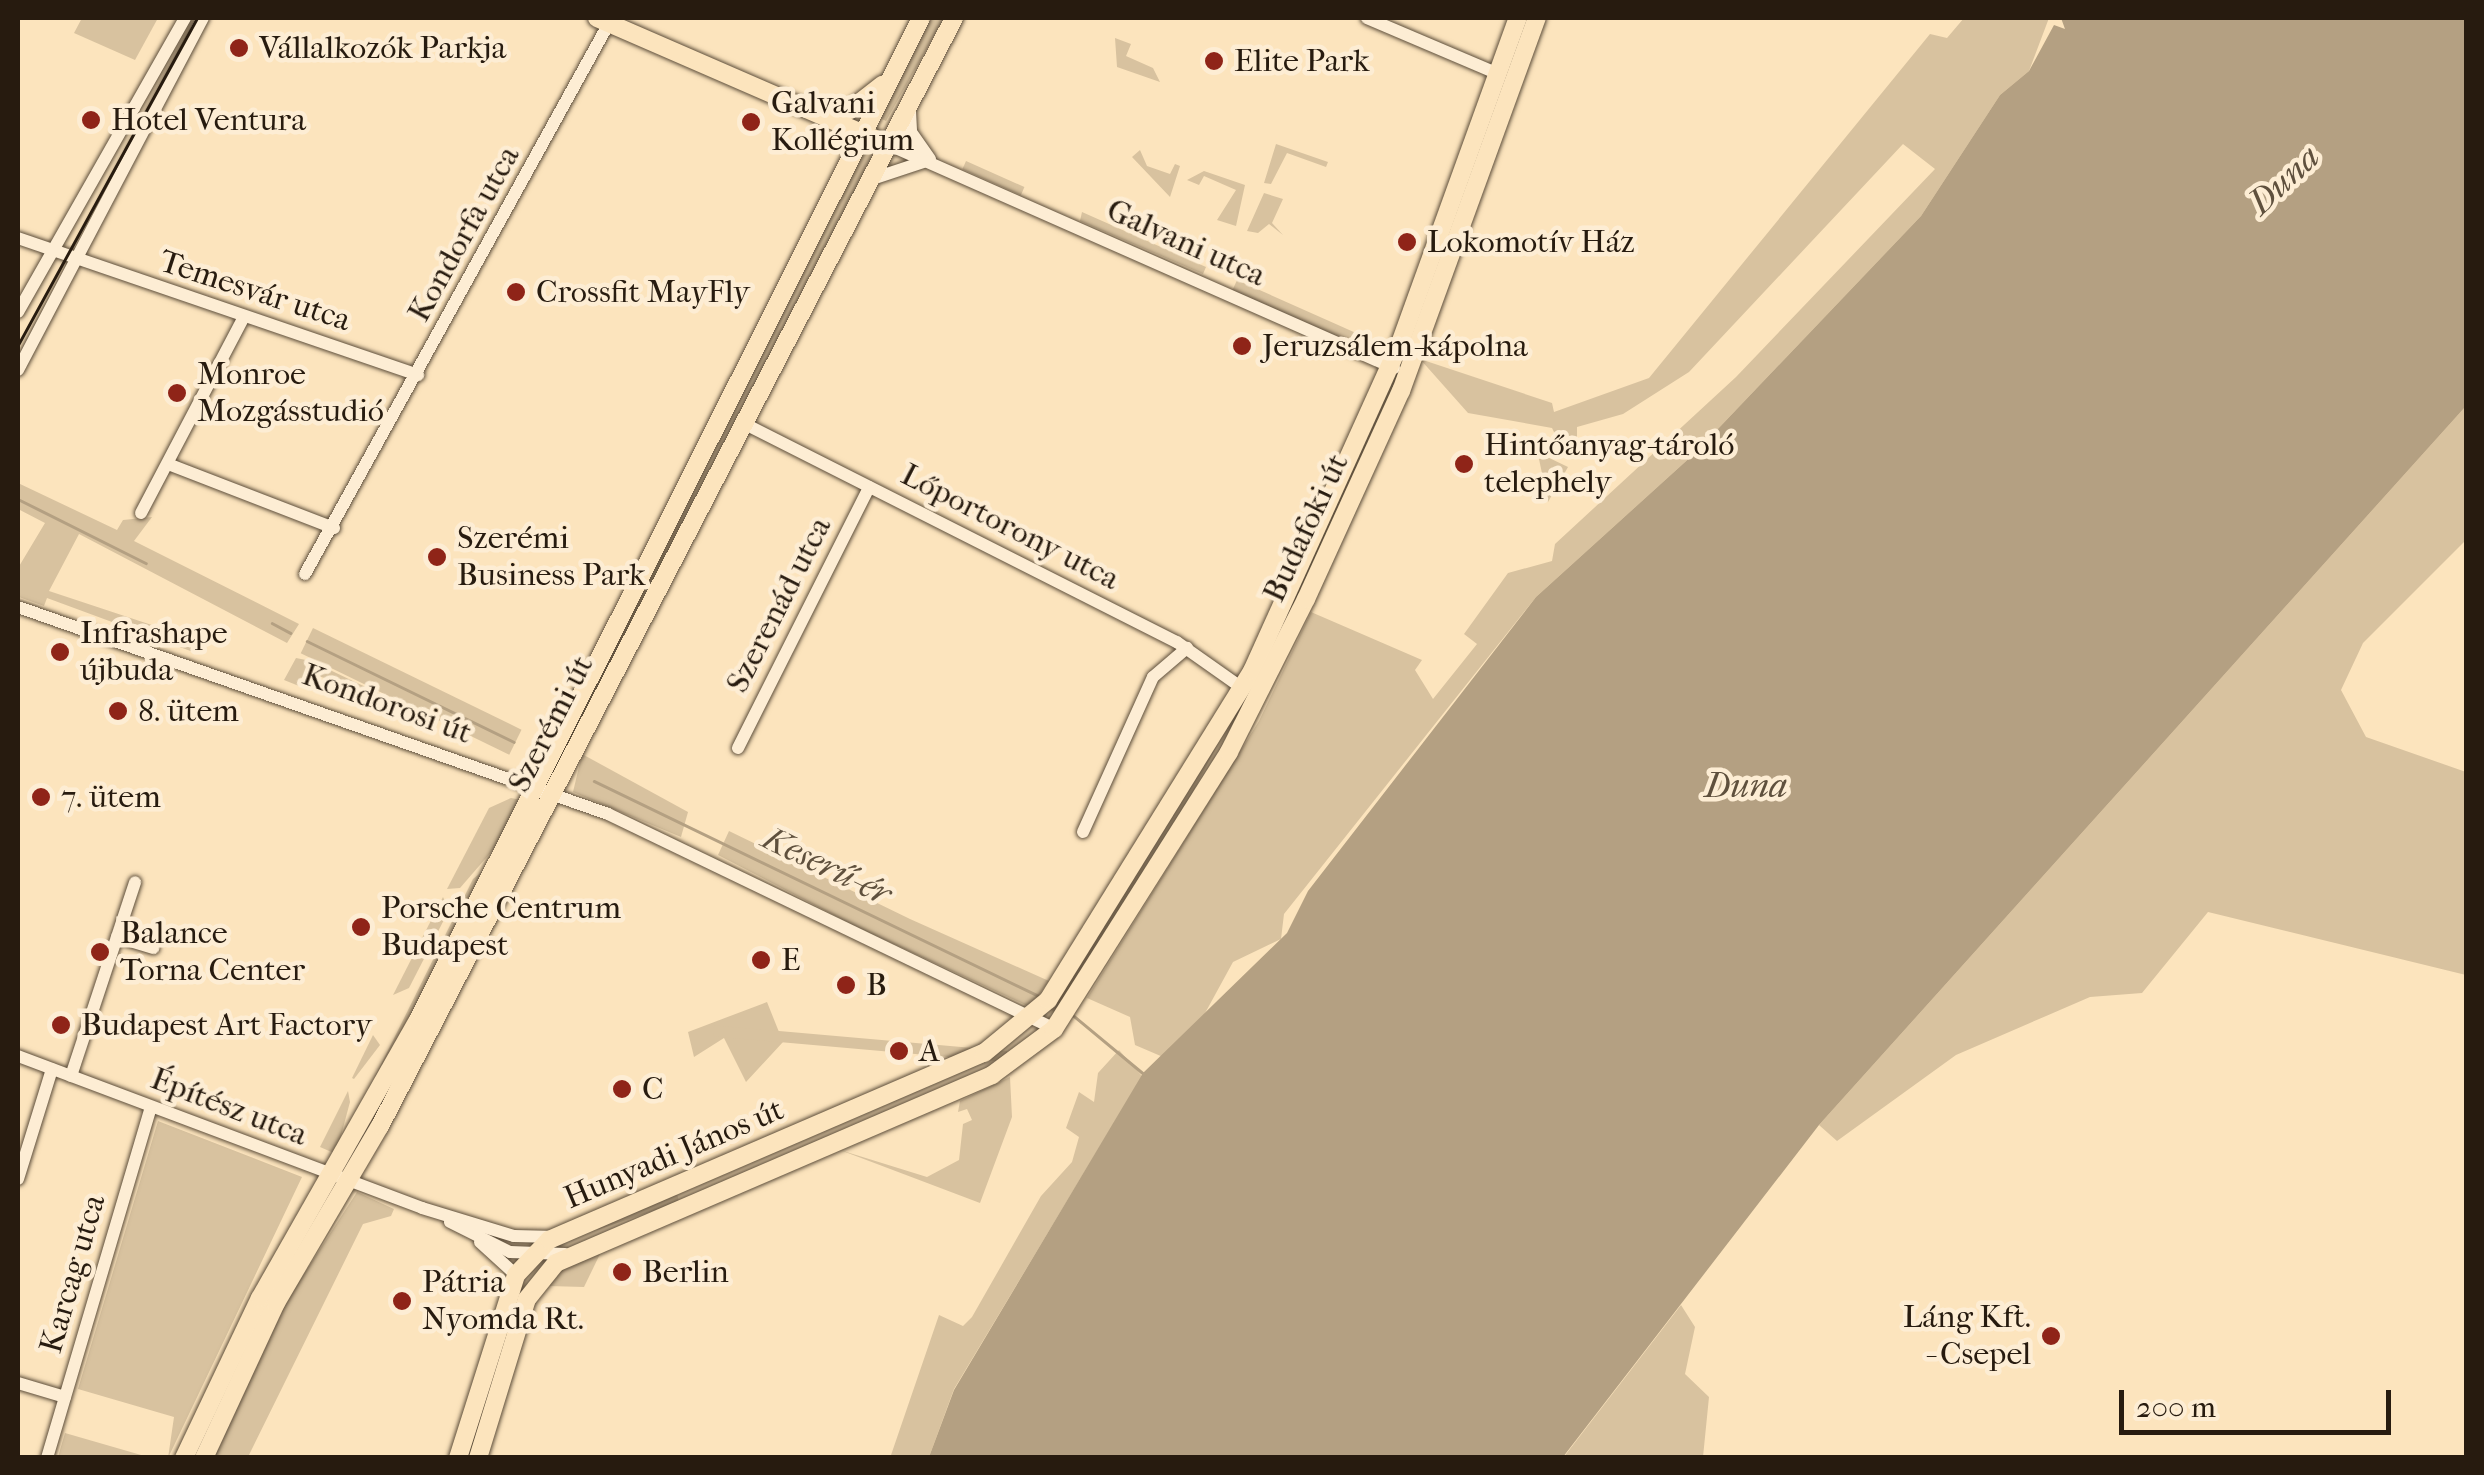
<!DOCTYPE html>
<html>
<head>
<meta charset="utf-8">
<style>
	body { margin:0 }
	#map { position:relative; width:2484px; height:1475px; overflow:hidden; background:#fce4bd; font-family:"IM FELL French Canon",serif }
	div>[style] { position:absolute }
	.green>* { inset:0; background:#d8c29f; transform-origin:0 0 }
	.water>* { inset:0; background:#b4a082 }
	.stream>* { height:2.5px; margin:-1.25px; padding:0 1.25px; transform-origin:1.25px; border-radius:1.25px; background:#b4a082 }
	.roads { filter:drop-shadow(0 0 2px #5c4d3a) drop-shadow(0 0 2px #5c4d3a) }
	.minor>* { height:12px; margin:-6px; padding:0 6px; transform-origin:6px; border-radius:6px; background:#fdedd4 }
	.major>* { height:18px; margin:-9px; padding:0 9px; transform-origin:9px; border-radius:9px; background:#fce4bd }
	.tram>* { height:2.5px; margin:-1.25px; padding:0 1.25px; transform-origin:1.25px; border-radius:1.25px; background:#271b0f }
	.dots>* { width:28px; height:28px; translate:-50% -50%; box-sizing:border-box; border:5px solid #fdedd4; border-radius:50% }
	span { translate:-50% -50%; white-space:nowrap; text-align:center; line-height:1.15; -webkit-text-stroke:9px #fdedd4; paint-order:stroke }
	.poi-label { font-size:32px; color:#271b0f }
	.left { translate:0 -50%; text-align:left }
	.right { translate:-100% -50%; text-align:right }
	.street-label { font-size:32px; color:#271b0f }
	.water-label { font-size:35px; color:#5f503d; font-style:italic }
	.frame { position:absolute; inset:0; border:20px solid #271b0f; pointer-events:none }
	.scale { position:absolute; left:2119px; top:1390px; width:272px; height:45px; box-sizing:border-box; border:5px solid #271b0f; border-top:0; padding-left:12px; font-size:30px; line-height:35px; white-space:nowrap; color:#271b0f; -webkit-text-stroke:8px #fdedd4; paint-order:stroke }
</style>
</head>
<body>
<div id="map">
	<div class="green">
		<div style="clip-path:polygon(82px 18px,158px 18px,135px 60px,74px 33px)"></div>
		<div style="clip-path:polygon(929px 18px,944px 18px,886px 121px,878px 117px)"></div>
		<div style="clip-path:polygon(1964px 18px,2049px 18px,2029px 71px,2000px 95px,1921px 216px,1695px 453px,1536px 597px,1284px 914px,1281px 939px,1233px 962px,1198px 1026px,1163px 1057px,1135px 1045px,1130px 1017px,1087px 998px,1259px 721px,1311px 612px,1422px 660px,1415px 670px,1433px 699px,1477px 644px,1464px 634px,1508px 573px,1552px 561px,1555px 544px,1736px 377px,1935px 169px,1903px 144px,1689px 372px,1623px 414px,1577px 427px,1577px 437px,1559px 442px,1552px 428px,1468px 413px,1420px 359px,1552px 403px,1554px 412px,1649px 378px,1930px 34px,1947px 38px)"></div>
		<div style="clip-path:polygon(1115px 38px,1131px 44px,1126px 56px,1153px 68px,1160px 82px,1117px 67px)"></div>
		<div style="clip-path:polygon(1276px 144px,1328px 162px,1326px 167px,1287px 153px,1271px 184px,1264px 183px)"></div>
		<div style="clip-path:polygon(879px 148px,650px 587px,646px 585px,859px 157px)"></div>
		<div style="clip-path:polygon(1140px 150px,1147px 166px,1170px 174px,1175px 164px,1180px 166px,1170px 197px,1132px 157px)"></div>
		<div style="left:966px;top:161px;width:64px;height:9px;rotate:24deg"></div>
		<div style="clip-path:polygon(1204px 171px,1245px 185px,1236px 226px,1217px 220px,1236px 190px,1204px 176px,1199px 185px,1187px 180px)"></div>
		<div style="clip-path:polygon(1264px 193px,1283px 199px,1272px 223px,1283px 235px,1269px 224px,1258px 233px,1247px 231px)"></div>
		<div style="clip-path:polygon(1082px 212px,1206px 267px,1203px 274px,1080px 221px)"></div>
		<div style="left:1237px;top:280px;width:158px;height:12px;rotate:24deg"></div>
		<div style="clip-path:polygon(2466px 406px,2466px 540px,2363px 643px,2341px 690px,2366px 737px,2466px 772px,2466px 975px,2208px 912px,2142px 993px,2090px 997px,1956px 1055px,1837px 1141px,1819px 1125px)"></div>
		<div style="clip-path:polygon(1543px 455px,1568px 467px,1548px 502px,1539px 459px)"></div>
		<div style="clip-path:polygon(1352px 463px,1359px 468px,1263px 678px,1282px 619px)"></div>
		<div style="clip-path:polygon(18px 483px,117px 530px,123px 520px,152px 517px,134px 541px,299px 624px,287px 643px,79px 534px,49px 591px,200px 641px,196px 653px,47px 598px,44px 606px,19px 597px,18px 568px,45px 523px,18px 509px)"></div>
		<div style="left:313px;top:628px;width:232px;height:28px;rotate:26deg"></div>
		<div style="clip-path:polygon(296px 658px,311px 661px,395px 701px,306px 672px,299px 686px,284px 680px)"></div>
		<div style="clip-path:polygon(1234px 713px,1168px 840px,1055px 1013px,1049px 1008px)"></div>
		<div style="clip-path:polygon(582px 754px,688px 812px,681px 837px,573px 792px)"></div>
		<div style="clip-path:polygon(511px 798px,521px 800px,499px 843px,460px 888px,447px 889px,489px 808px)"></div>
		<div style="clip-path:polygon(729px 831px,910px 919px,1049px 981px,1030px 1007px,855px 926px,718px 855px)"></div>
		<div style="clip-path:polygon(484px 870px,389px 1061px,352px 1123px,473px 879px)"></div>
		<div style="clip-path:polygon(443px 897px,449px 910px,409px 988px,393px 995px)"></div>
		<div style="clip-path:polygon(767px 1002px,783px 1042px,746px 1082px,724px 1038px,694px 1057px,688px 1032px)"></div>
		<div style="clip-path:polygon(373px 1035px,380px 1045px,354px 1079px,352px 1078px)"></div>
		<div style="clip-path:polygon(1119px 1050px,1142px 1076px,954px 1389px,929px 1457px,890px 1458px,939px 1315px,963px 1326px,972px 1317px,1041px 1196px,1072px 1162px,1079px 1137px,1066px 1128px,1079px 1092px,1094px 1102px,1098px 1073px)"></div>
		<div style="left:1007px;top:1051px;width:11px;height:294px;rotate:95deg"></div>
		<div style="clip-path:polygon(1010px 1077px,1012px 1117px,980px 1203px,840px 1150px,927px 1177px,959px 1160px,963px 1124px,972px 1120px,967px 1109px,958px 1112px,960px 1101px)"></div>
		<div style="clip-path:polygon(348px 1091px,350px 1102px,336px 1154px,320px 1147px)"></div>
		<div style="clip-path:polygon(158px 1121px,302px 1177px,168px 1458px,174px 1417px,78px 1389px)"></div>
		<div style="clip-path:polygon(357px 1192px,394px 1209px,391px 1216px,363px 1224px,248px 1457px,211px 1458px,282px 1308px)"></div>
		<div style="clip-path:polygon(677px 1193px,679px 1202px,597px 1230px,605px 1222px)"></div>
		<div style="clip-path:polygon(601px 1252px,584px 1287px,548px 1286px,557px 1269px)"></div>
		<div style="clip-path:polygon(1681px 1305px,1695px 1327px,1685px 1374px,1709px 1397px,1703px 1457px,1563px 1458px)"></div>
		<div style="clip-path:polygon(65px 1433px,148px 1457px,58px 1457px)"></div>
	</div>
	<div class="water">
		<div style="clip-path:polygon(2061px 18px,2466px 18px,2466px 406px,1819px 1125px,1563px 1457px,929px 1457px,954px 1390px,1143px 1073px,1287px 933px,1308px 891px,1536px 597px,1695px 453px,1921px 216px,2000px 95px,2029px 71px,2054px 25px,2065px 29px)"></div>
	</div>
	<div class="stream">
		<div style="left:18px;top:499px;width:143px;rotate:26.6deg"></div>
		<div style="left:272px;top:623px;width:21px;rotate:28deg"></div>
		<div style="left:307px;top:641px;width:230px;rotate:26deg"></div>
		<div style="left:594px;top:781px;width:494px;rotate:25.8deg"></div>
		<div style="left:1074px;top:1016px;width:92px;rotate:39.7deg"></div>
	</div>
	<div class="roads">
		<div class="minor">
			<div style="left:1367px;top:18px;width:142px;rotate:23.1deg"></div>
			<div style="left:910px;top:111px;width:21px;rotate:87deg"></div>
			<div style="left:911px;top:132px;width:33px;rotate:55deg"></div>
			<div style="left:889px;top:145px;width:552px;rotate:23.83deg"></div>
			<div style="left:872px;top:179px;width:54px;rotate:-18.4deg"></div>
			<div style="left:18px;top:238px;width:423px;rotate:18.9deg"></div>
			<div style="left:18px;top:312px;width:338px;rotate:-60.4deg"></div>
			<div style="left:18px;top:370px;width:398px;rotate:-62.3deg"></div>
			<div style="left:747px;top:425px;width:482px;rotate:26.8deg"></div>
			<div style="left:1177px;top:642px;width:80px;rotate:35.3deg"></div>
			<div style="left:168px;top:464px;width:178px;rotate:21.1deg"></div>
			<div style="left:141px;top:513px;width:221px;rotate:-62.3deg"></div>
			<div style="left:305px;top:574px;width:629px;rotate:-61.11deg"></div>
			<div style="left:18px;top:607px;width:625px;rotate:19.33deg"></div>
			<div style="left:608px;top:814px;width:495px;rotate:25.7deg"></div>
			<div style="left:738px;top:748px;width:292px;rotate:-63.3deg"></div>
			<div style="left:1083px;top:832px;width:170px;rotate:-65.7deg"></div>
			<div style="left:1153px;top:677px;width:45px;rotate:-40.5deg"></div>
			<div style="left:117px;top:937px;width:38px;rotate:17deg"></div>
			<div style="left:18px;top:1056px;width:432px;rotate:20.6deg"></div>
			<div style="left:422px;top:1208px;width:96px;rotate:16.9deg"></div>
			<div style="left:514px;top:1236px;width:42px;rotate:1.4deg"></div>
			<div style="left:71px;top:1076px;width:204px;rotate:-71.7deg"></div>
			<div style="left:18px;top:1179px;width:115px;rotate:-72.8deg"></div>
			<div style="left:450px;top:1222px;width:67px;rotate:26.6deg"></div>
			<div style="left:510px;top:1252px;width:55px;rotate:2.1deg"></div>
			<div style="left:480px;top:1242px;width:49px;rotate:42.5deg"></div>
			<div style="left:18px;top:1383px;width:49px;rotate:16.6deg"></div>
			<div style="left:47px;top:1458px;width:366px;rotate:-73.5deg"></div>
		</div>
		<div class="major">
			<div style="left:597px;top:18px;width:318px;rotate:23.5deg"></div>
			<div style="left:817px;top:110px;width:33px"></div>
			<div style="left:850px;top:110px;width:41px;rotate:-38deg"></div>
			<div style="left:184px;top:1458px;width:177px;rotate:-64.6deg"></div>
			<div style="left:260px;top:1298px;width:318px;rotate:-60.4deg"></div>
			<div style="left:417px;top:1022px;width:1123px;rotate:-63.34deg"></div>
			<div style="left:204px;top:1458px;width:171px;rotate:-65.1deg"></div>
			<div style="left:276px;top:1303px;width:205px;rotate:-59.6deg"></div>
			<div style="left:380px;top:1126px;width:1248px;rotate:-62.61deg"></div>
			<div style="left:458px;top:1458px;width:192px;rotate:-72.4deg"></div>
			<div style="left:516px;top:1275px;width:48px;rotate:-46.7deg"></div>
			<div style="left:549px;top:1240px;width:473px;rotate:-23.3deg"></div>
			<div style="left:984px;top:1053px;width:83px;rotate:-39.6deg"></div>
			<div style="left:1048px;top:1000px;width:387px;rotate:-58.2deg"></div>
			<div style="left:1252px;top:671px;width:357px;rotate:-65.7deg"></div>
			<div style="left:1399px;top:346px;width:349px;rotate:-70.1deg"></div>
			<div style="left:478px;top:1458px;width:166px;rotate:-72.9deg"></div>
			<div style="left:527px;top:1299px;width:46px;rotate:-51.1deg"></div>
			<div style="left:556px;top:1263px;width:475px;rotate:-23.3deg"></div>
			<div style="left:992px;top:1075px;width:77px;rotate:-36.6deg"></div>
			<div style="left:1054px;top:1029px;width:328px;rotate:-57.7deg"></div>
			<div style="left:1229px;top:752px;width:171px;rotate:-63.3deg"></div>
			<div style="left:1306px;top:599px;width:229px;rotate:-65.5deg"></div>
			<div style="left:1401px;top:391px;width:397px;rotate:-70deg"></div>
		</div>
	</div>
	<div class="tram">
		<div style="left:18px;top:345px;width:373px;rotate:-61.3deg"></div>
	</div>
	<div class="dots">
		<div style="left:239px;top:48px;background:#8f2418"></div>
		<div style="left:1214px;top:61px;background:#8f2418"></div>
		<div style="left:91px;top:120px;background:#8f2418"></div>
		<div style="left:751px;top:122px;background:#8f2418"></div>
		<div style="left:1407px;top:242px;background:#8f2418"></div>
		<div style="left:516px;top:292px;background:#8f2418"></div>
		<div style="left:1242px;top:346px;background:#8f2418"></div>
		<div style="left:177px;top:393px;background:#8f2418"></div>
		<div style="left:1464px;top:464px;background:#8f2418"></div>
		<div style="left:437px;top:557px;background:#8f2418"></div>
		<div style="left:60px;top:652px;background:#8f2418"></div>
		<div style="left:118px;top:711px;background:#8f2418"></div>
		<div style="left:41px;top:797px;background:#8f2418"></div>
		<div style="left:361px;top:927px;background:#8f2418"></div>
		<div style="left:100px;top:952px;background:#8f2418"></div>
		<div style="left:761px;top:960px;background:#8f2418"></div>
		<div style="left:846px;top:985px;background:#8f2418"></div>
		<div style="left:61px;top:1025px;background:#8f2418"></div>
		<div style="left:899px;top:1051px;background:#8f2418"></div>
		<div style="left:622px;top:1089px;background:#8f2418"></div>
		<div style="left:622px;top:1272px;background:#8f2418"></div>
		<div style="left:402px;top:1301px;background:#8f2418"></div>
		<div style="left:2051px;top:1336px;background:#8f2418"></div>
	</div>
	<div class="poi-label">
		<span class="left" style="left:259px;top:48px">Vállalkozók Parkja</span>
		<span class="left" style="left:1234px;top:61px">Elite Park</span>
		<span class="left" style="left:771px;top:122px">Galvani<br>Kollégium</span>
		<span class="left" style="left:111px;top:120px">Hotel Ventura</span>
		<span class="left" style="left:1427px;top:242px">Lokomotív Ház</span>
		<span class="left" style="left:536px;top:292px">Crossfit MayFly</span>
		<span class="left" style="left:1262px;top:346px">Jeruzsálem-kápolna</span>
		<span class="left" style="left:197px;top:393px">Monroe<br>Mozgásstudió</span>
		<span class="left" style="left:1484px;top:464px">Hintőanyag-tároló<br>telephely</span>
		<span class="left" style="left:457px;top:557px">Szerémi<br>Business Park</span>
		<span class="left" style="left:80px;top:652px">Infrashape<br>újbuda</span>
		<span class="left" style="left:138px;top:711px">8. ütem</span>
		<span class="left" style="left:61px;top:797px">7. ütem</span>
		<span class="left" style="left:381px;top:927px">Porsche Centrum<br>Budapest</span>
		<span class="left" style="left:120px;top:952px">Balance<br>Torna Center</span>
		<span class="left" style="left:781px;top:960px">E</span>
		<span class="left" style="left:866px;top:985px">B</span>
		<span class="left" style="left:81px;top:1025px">Budapest Art Factory</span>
		<span class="left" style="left:919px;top:1051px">A</span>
		<span class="left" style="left:642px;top:1089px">C</span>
		<span class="left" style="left:642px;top:1272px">Berlin</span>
		<span class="left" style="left:422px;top:1301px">Pátria<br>Nyomda Rt.</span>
		<span class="right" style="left:2031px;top:1336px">Láng Kft.<br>- Csepel</span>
	</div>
	<div class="street-label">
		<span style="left:464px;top:234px;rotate:-61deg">Kondorfa utca</span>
		<span style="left:1186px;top:243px;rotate:24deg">Galvani utca</span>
		<span style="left:255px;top:291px;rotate:18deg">Temesvár utca</span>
		<span style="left:1010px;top:527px;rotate:27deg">Lőportorony utca</span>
		<span style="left:1306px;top:528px;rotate:-65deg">Budafoki út</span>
		<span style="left:779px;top:605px;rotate:-63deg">Szerenád utca</span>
		<span style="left:387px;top:704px;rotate:20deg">Kondorosi út</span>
		<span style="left:551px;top:724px;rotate:-63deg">Szerémi út</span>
		<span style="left:229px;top:1107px;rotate:21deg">Építész utca</span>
		<span style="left:674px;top:1154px;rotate:-23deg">Hunyadi János út</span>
		<span style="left:73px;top:1274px;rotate:-74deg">Karcag utca</span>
	</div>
	<div class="water-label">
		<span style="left:2284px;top:180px;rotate:-43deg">Duna</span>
		<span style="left:1746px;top:786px">Duna</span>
		<span style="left:827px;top:866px;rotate:26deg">Keserű-ér</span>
	</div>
	<div class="frame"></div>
	<div class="scale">200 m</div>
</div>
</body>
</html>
